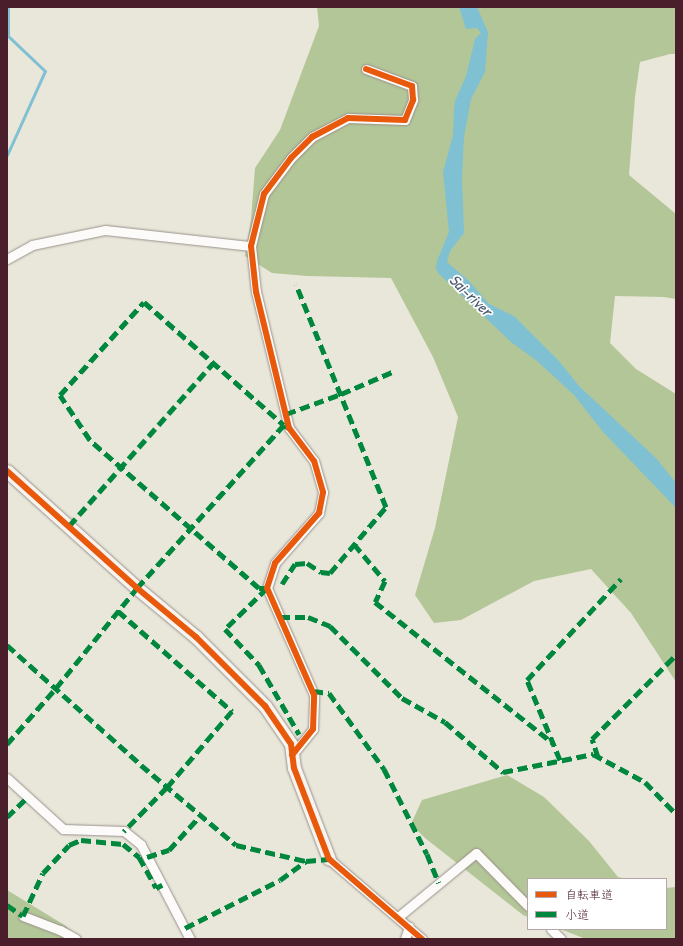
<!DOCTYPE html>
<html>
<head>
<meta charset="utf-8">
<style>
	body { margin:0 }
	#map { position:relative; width:683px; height:946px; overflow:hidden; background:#e9e7da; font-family:"Patrick Hand","Klee One",sans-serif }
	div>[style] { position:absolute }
	.forest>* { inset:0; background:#b3c697 }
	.water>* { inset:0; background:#7fc0d3 }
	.stream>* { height:3px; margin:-1.5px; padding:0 1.5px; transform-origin:1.5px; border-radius:1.5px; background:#7fc0d3 }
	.roads { filter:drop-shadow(0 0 1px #99918c) drop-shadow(0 0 1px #99918c) }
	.street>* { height:9px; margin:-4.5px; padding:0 4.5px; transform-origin:4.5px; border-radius:4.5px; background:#fcfbf9 }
	.secondary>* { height:13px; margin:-6.5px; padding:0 6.5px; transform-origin:6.5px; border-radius:6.5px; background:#f7f3ef }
	.quiet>* { height:5px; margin-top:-2.5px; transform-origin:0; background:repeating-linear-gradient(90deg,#00873e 0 10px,transparent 0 15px) }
	.cycleway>* { height:6px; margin:-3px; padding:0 3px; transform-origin:3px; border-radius:3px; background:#e8590c }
	span { translate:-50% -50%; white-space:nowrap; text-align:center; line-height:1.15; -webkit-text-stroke:3.5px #fff; paint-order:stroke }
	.water-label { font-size:16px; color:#4d596d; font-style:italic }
	.frame { position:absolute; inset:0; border:8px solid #4a1f2b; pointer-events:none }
	.legend { position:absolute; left:527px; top:878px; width:140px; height:52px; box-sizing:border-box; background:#fff; border:1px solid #b7a5aa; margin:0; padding:5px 7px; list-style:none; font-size:12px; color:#4a1f2b }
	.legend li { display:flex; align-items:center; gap:8px; height:20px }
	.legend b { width:20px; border:1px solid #b7a5aa }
</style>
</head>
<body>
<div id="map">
	<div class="forest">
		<div style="clip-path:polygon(317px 7px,676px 7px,676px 54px,670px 54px,640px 62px,635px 97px,629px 175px,676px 214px,676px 299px,664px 297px,615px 296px,610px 343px,636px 369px,676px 394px,676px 682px,631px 613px,591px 569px,534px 581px,461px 620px,434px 623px,415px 595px,435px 528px,458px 417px,433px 357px,391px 278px,307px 276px,272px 273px,245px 256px,251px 219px,255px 168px,280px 130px,319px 26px)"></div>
		<div style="clip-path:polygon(507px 775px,544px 797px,589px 841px,618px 877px,627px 879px,528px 879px,528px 917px,523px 915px,425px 838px,411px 824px,422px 800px)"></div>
		<div style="clip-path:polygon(676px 887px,676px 939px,586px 939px,560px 929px,666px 929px,666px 888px)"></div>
		<div style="clip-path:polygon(7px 890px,66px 926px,78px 939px,7px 939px)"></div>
	</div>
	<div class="water">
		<div style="clip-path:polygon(459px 7px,477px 7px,488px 32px,485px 72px,471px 99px,464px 137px,462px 178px,464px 233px,450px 251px,447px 262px,469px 281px,489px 304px,514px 316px,559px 361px,579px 386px,657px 459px,676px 483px,676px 508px,603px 432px,574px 395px,537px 361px,511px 342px,438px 273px,436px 268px,437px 261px,449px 232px,443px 172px,453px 135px,454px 109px,455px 101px,466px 76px,475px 39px,481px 33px,477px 28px,466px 29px)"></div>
	</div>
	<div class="stream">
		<div style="left:7px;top:155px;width:92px;rotate:-65.7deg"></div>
		<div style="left:45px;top:71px;width:51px;rotate:-136.6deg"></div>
		<div style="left:8px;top:36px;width:29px;rotate:-90deg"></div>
	</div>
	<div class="roads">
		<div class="street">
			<div style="left:7px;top:259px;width:29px;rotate:-29deg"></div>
			<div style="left:32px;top:245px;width:75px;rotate:-11.6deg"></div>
			<div style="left:105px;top:230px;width:147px;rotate:6.3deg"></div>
			<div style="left:292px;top:755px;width:33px;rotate:-51deg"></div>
			<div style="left:313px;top:729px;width:34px;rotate:-88deg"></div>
			<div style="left:314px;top:695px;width:117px;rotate:-113.7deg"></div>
			<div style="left:267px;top:588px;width:26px;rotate:-72deg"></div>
			<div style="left:275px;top:563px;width:67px;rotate:-48.7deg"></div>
			<div style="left:319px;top:513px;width:21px;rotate:-79deg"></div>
			<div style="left:323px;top:492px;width:32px;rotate:-106deg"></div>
			<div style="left:314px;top:461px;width:41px;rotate:-127.1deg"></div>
			<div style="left:289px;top:428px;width:140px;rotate:-103.6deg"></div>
			<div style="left:256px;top:292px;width:46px;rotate:-96.2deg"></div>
			<div style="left:251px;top:246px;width:54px;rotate:-76deg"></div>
			<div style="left:264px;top:194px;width:45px;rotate:-53.1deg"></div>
			<div style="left:291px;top:158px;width:30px;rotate:-45deg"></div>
			<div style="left:312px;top:137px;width:41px;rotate:-27.8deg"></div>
			<div style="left:348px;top:118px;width:57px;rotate:2deg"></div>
			<div style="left:405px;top:120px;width:22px;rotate:-68deg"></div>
			<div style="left:413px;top:100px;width:14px;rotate:-94deg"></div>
			<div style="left:412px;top:86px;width:49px;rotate:-159.7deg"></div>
			<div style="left:7px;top:778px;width:76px;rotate:42.3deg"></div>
			<div style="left:63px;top:829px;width:61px;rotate:1.9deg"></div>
			<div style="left:124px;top:831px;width:22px;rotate:39deg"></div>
			<div style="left:141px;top:845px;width:106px;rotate:62.5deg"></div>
			<div style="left:329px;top:859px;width:123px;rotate:40.7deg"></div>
			<div style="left:23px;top:916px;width:40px;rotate:21deg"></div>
			<div style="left:60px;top:930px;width:18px;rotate:29deg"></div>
			<div style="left:398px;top:917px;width:101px;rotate:-39.4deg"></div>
			<div style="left:476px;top:853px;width:74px;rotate:45.5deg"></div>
			<div style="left:551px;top:929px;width:14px;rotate:45deg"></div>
			<div style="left:405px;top:939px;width:13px;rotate:-72deg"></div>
		</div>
		<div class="secondary">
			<div style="left:7px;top:471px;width:175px;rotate:42deg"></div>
			<div style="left:137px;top:588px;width:77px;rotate:39.7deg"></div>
			<div style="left:196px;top:637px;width:98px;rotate:45deg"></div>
			<div style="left:265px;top:706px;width:46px;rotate:55.6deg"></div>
			<div style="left:291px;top:744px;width:24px;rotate:83deg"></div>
			<div style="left:294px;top:768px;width:97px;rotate:69deg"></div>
		</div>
	</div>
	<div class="quiet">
		<div style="left:286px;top:414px;width:59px;rotate:-20deg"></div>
		<div style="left:341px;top:394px;width:56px;rotate:-23.3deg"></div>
		<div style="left:69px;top:526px;width:217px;rotate:-48.5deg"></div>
		<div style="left:354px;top:544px;width:48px;rotate:50deg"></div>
		<div style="left:385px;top:581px;width:23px;rotate:115deg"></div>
		<div style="left:375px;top:602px;width:227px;rotate:38.4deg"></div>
		<div style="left:282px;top:584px;width:24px;rotate:-57deg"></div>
		<div style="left:295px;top:564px;width:12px;rotate:-5deg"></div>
		<div style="left:307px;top:563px;width:17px;rotate:33deg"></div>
		<div style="left:321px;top:572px;width:9px;rotate:6deg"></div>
		<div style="left:330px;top:573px;width:87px;rotate:-49.7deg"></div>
		<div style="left:386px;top:507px;width:240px;rotate:-112deg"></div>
		<div style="left:267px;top:588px;width:8px;rotate:180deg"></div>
		<div style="left:259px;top:588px;width:225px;rotate:-138.8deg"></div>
		<div style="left:90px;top:440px;width:54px;rotate:-123.7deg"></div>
		<div style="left:60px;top:395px;width:125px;rotate:-47.9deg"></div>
		<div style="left:144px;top:302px;width:186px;rotate:41.3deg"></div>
		<div style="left:284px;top:425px;width:6px;rotate:31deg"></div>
		<div style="left:267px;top:588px;width:59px;rotate:135.7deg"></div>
		<div style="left:225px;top:629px;width:50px;rotate:46.6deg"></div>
		<div style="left:259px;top:665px;width:80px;rotate:59.9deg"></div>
		<div style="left:118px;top:611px;width:152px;rotate:41.3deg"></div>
		<div style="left:232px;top:711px;width:100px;rotate:130.5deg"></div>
		<div style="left:167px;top:787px;width:62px;rotate:134.3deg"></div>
		<div style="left:280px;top:617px;width:28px"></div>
		<div style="left:308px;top:617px;width:24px;rotate:22deg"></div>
		<div style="left:330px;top:626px;width:102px;rotate:45deg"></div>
		<div style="left:402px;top:698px;width:49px;rotate:29.2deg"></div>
		<div style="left:445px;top:722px;width:77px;rotate:40.8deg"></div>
		<div style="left:503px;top:772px;width:92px;rotate:-11.3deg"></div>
		<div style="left:593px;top:754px;width:59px;rotate:28.3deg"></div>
		<div style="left:645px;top:782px;width:45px;rotate:45.9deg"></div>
		<div style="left:7px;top:645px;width:180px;rotate:41.8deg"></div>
		<div style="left:141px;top:765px;width:124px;rotate:40.1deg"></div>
		<div style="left:236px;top:845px;width:72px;rotate:12.9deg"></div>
		<div style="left:306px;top:861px;width:23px;rotate:-5deg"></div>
		<div style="left:313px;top:691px;width:16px;rotate:7deg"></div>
		<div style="left:329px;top:693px;width:94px;rotate:54.1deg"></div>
		<div style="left:384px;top:769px;width:95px;rotate:63.2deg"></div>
		<div style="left:427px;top:854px;width:31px;rotate:68deg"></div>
		<div style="left:7px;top:744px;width:74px;rotate:-48.8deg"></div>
		<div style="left:56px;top:688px;width:129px;rotate:-51deg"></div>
		<div style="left:137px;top:588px;width:219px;rotate:-48deg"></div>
		<div style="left:598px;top:757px;width:19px;rotate:-108deg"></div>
		<div style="left:592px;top:739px;width:119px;rotate:-45deg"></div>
		<div style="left:560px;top:760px;width:87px;rotate:-112.4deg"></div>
		<div style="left:527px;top:680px;width:138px;rotate:-47.1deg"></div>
		<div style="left:7px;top:817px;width:29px;rotate:-44deg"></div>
		<div style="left:147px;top:857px;width:23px;rotate:-18deg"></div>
		<div style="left:169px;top:850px;width:47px;rotate:-47.6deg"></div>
		<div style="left:7px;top:905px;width:19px;rotate:35deg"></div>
		<div style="left:23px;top:916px;width:47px;rotate:-65.1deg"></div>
		<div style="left:43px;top:873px;width:38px;rotate:-47deg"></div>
		<div style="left:69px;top:845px;width:13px;rotate:-23deg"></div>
		<div style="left:81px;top:840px;width:42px;rotate:5.4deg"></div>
		<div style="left:123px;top:844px;width:21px;rotate:39deg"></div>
		<div style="left:139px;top:857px;width:35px;rotate:61deg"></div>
		<div style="left:156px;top:888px;width:7px;rotate:-27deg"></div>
		<div style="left:185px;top:928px;width:106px;rotate:-26.8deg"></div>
		<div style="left:280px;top:880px;width:32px;rotate:-36deg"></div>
	</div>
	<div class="cycleway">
		<div style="left:7px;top:471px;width:175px;rotate:42deg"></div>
		<div style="left:137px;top:588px;width:77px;rotate:39.7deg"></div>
		<div style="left:196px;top:637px;width:98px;rotate:45deg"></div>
		<div style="left:265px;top:706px;width:46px;rotate:55.6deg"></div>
		<div style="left:291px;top:744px;width:24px;rotate:83deg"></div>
		<div style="left:294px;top:768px;width:97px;rotate:69deg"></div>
		<div style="left:329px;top:859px;width:123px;rotate:40.7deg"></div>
		<div style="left:292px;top:755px;width:33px;rotate:-51deg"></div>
		<div style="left:313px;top:729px;width:34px;rotate:-88deg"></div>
		<div style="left:314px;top:695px;width:117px;rotate:-113.7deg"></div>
		<div style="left:267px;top:588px;width:26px;rotate:-72deg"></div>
		<div style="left:275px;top:563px;width:67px;rotate:-48.7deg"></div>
		<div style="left:319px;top:513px;width:21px;rotate:-79deg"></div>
		<div style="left:323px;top:492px;width:32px;rotate:-106deg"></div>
		<div style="left:314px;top:461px;width:41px;rotate:-127.1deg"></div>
		<div style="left:289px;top:428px;width:140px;rotate:-103.6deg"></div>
		<div style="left:256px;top:292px;width:46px;rotate:-96.2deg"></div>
		<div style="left:251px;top:246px;width:54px;rotate:-76deg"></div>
		<div style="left:264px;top:194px;width:45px;rotate:-53.1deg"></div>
		<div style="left:291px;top:158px;width:30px;rotate:-45deg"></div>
		<div style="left:312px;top:137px;width:41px;rotate:-27.8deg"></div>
		<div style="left:348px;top:118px;width:57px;rotate:2deg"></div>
		<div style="left:405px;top:120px;width:22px;rotate:-68deg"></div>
		<div style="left:413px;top:100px;width:14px;rotate:-94deg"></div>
		<div style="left:412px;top:86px;width:49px;rotate:-159.7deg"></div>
	</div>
	<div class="water-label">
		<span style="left:471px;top:295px;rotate:44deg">Sai-river</span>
	</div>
	<div class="frame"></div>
	<ul class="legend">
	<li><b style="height:5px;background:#e8590c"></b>自転車道</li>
	<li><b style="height:5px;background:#00873e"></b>小道</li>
	</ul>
</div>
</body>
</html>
